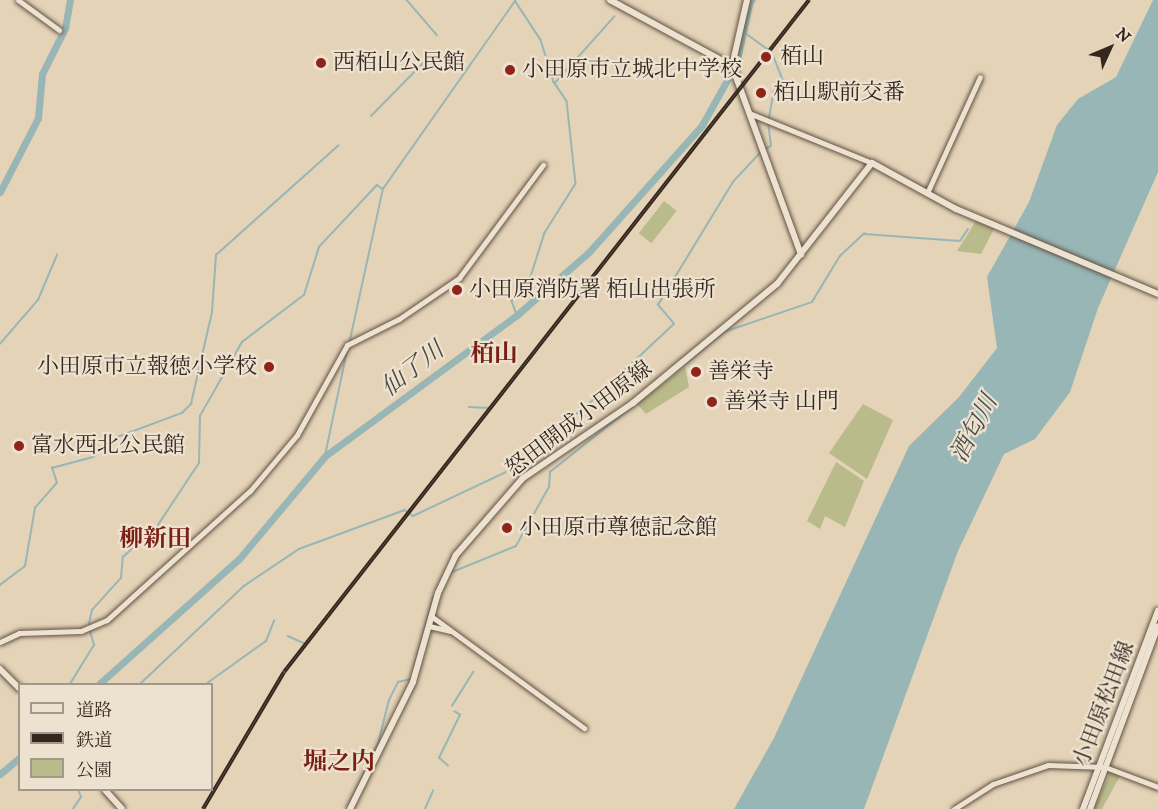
<!DOCTYPE html>
<html>
<head>
<meta charset="utf-8">
<style>
	body { margin:0 }
	#map { position:relative; width:1158px; height:809px; overflow:hidden; background:#e4d3b7; font-family:"IM FELL DW Pica","Noto Serif JP",serif }
	div>[style] { position:absolute }
	.green>* { inset:0; background:#babb8a; transform-origin:0 0 }
	.water>* { inset:0; background:#97b6b5 }
	.stream>* { height:1.5px; margin:-0.75px; padding:0 0.75px; transform-origin:0.75px; border-radius:0.75px; background:#97b6b5 }
	.river>* { height:7px; margin:-3.5px; padding:0 3.5px; transform-origin:3.5px; border-radius:3.5px; background:#97b6b5 }
	.roads { filter:drop-shadow(0 0 2px #615144) drop-shadow(0 0 2px #615144) }
	.tertiary>* { height:5px; margin:-2.5px; padding:0 2.5px; transform-origin:2.5px; border-radius:2.5px; background:#ede2d0 }
	.secondary>* { height:6px; margin:-3px; padding:0 3px; transform-origin:3px; border-radius:3px; background:#ede2d0 }
	.rail>* { height:4px; margin-top:-2px; transform-origin:0; background:repeating-linear-gradient(90deg,#ede2d0 0 4.5px,#35261e 0 9px); box-sizing:border-box; border-block:2px solid #35261e }
	.dots>* { width:16px; height:16px; translate:-50% -50%; box-sizing:border-box; border:3px solid #ede2d0; border-radius:50% }
	span { translate:-50% -50%; white-space:nowrap; text-align:center; line-height:1.15; -webkit-text-stroke:4.5px #ede2d0; paint-order:stroke }
	.poi-label { font-size:22px; color:#35261e }
	.left { translate:0 -50%; text-align:left }
	.right { translate:-100% -50%; text-align:right }
	.street-label { font-size:22px; color:#35261e }
	.neighbourhood-label { font-size:24px; color:#7a1f14; font-weight:700 }
	.water-label { font-size:24px; color:#4e4a44; font-style:italic }
	.legend { position:absolute; left:18px; top:683px; width:195px; height:108px; box-sizing:border-box; background:#ede2d0; border:2px solid #a39789; margin:0; padding:8px 10px; list-style:none; font-size:18px; color:#35261e }
	.legend li { display:flex; align-items:center; gap:12px; height:30px }
	.legend b { width:30px; border:2px solid #a39789 }
	.north { position:absolute; left:1080px; top:18px; width:60px; height:60px; -webkit-text-stroke:4px #ede2d0; paint-order:stroke; rotate:46deg; font-size:16px; font-weight:700; line-height:24px; text-align:center; color:#35261e }
	.north::after { content:''; display:block; margin:auto; width:21px; height:27px; background:#35261e; clip-path:polygon(50% 0,100% 100%,50% 72%,0 100%) }
</style>
</head>
<body>
<div id="map">
	<div class="green">
		<div style="left:664px;top:201px;width:16px;height:41px;rotate:38deg"></div>
		<div style="clip-path:polygon(976px 221px,994px 229px,981px 254px,957px 251px)"></div>
		<div style="clip-path:polygon(685px 367px,689px 387px,646px 414px,637px 404px)"></div>
		<div style="clip-path:polygon(863px 404px,893px 420px,867px 479px,829px 453px)"></div>
		<div style="clip-path:polygon(836px 462px,864px 481px,845px 527px,825px 516px,820px 529px,807px 521px)"></div>
		<div style="clip-path:polygon(1111px 771px,1121px 774px,1102px 809px,1094px 809px)"></div>
	</div>
	<div class="water">
		<div style="clip-path:polygon(1153px 0,1158px 0,1158px 172px,1098px 308px,1070px 392px,1035px 439px,1004px 454px,958px 551px,864px 809px,734px 809px,774px 738px,909px 446px,959px 397px,997px 348px,987px 277px,1029px 202px,1057px 125px,1078px 99px,1116px 77px)"></div>
	</div>
	<div class="stream">
		<div style="left:407px;top:0;width:46px;rotate:49.4deg"></div>
		<div style="left:516px;top:2px;width:45px;rotate:56.7deg"></div>
		<div style="left:541px;top:40px;width:44px;rotate:72.8deg"></div>
		<div style="left:554px;top:82px;width:23px;rotate:56deg"></div>
		<div style="left:567px;top:101px;width:83px;rotate:83.8deg"></div>
		<div style="left:576px;top:184px;width:58px;rotate:122.3deg"></div>
		<div style="left:545px;top:233px;width:52px;rotate:107.7deg"></div>
		<div style="left:529px;top:283px;width:25px;rotate:133deg"></div>
		<div style="left:512px;top:301px;width:15px;rotate:70deg"></div>
		<div style="left:748px;top:9px;width:11px;rotate:-52deg"></div>
		<div style="left:744px;top:32px;width:29px;rotate:36deg"></div>
		<div style="left:555px;top:83px;width:89px;rotate:-48.2deg"></div>
		<div style="left:371px;top:116px;width:91px;rotate:-45.4deg"></div>
		<div style="left:769px;top:118px;width:27px;rotate:-80deg"></div>
		<div style="left:774px;top:91px;width:13px;rotate:-48deg"></div>
		<div style="left:783px;top:81px;width:31px;rotate:-112deg"></div>
		<div style="left:764px;top:150px;width:8px;rotate:-30deg"></div>
		<div style="left:771px;top:146px;width:23px;rotate:-97deg"></div>
		<div style="left:350px;top:340px;width:155px;rotate:-77.7deg"></div>
		<div style="left:383px;top:189px;width:231px;rotate:-54.9deg"></div>
		<div style="left:0;top:344px;width:58px;rotate:-49.2deg"></div>
		<div style="left:38px;top:300px;width:49px;rotate:-67.1deg"></div>
		<div style="left:674px;top:373px;width:65px;rotate:-39.4deg"></div>
		<div style="left:724px;top:332px;width:93px;rotate:-18.8deg"></div>
		<div style="left:812px;top:302px;width:54px;rotate:-58.7deg"></div>
		<div style="left:840px;top:256px;width:33px;rotate:-43deg"></div>
		<div style="left:864px;top:234px;width:96px;rotate:4.2deg"></div>
		<div style="left:960px;top:241px;width:14px;rotate:-56deg"></div>
		<div style="left:469px;top:407px;width:20px;rotate:3deg"></div>
		<div style="left:325px;top:456px;width:107px;rotate:-78.2deg"></div>
		<div style="left:450px;top:573px;width:71px;rotate:-22.2deg"></div>
		<div style="left:516px;top:546px;width:68px;rotate:-60.8deg"></div>
		<div style="left:549px;top:487px;width:15px;rotate:-86deg"></div>
		<div style="left:550px;top:472px;width:106px;rotate:-38.5deg"></div>
		<div style="left:0;top:585px;width:31px;rotate:-37deg"></div>
		<div style="left:25px;top:566px;width:59px;rotate:-80.2deg"></div>
		<div style="left:35px;top:508px;width:33px;rotate:-49deg"></div>
		<div style="left:57px;top:483px;width:16px;rotate:-108deg"></div>
		<div style="left:52px;top:468px;width:42px;rotate:-15deg"></div>
		<div style="left:93px;top:457px;width:26px;rotate:-43deg"></div>
		<div style="left:112px;top:439px;width:75px;rotate:-20.4deg"></div>
		<div style="left:182px;top:413px;width:13px;rotate:-45deg"></div>
		<div style="left:191px;top:404px;width:94px;rotate:-77.1deg"></div>
		<div style="left:212px;top:312px;width:57px;rotate:-86deg"></div>
		<div style="left:216px;top:255px;width:164px;rotate:-41.8deg"></div>
		<div style="left:437px;top:588px;width:13px;rotate:-61deg"></div>
		<div style="left:89px;top:624px;width:14px;rotate:-78deg"></div>
		<div style="left:92px;top:610px;width:43px;rotate:-47.8deg"></div>
		<div style="left:121px;top:578px;width:21px;rotate:-85deg"></div>
		<div style="left:123px;top:557px;width:47px;rotate:-42.4deg"></div>
		<div style="left:158px;top:525px;width:74px;rotate:-56.5deg"></div>
		<div style="left:199px;top:463px;width:47px;rotate:-88.8deg"></div>
		<div style="left:200px;top:416px;width:85px;rotate:-60.4deg"></div>
		<div style="left:242px;top:342px;width:78px;rotate:-37.2deg"></div>
		<div style="left:304px;top:295px;width:50px;rotate:-72.6deg"></div>
		<div style="left:319px;top:247px;width:85px;rotate:-46.9deg"></div>
		<div style="left:377px;top:185px;width:7px;rotate:34deg"></div>
		<div style="left:288px;top:636px;width:17px;rotate:24deg"></div>
		<div style="left:414px;top:668px;width:73px;rotate:-74.8deg"></div>
		<div style="left:70px;top:684px;width:46px;rotate:-58.4deg"></div>
		<div style="left:94px;top:645px;width:17px;rotate:-107deg"></div>
		<div style="left:140px;top:684px;width:143px;rotate:-43.3deg"></div>
		<div style="left:244px;top:586px;width:66px;rotate:-33.9deg"></div>
		<div style="left:299px;top:549px;width:113px;rotate:-20.2deg"></div>
		<div style="left:405px;top:510px;width:10px;rotate:37deg"></div>
		<div style="left:413px;top:516px;width:147px;rotate:-25.3deg"></div>
		<div style="left:546px;top:453px;width:18px;rotate:-112deg"></div>
		<div style="left:539px;top:436px;width:49px;rotate:-30.8deg"></div>
		<div style="left:581px;top:411px;width:127px;rotate:-43.1deg"></div>
		<div style="left:674px;top:324px;width:25px;rotate:-130deg"></div>
		<div style="left:658px;top:305px;width:144px;rotate:-58.6deg"></div>
		<div style="left:733px;top:182px;width:40px;rotate:-47deg"></div>
		<div style="left:206px;top:684px;width:74px;rotate:-35.6deg"></div>
		<div style="left:266px;top:641px;width:22px;rotate:-68deg"></div>
		<div style="left:452px;top:706px;width:40px;rotate:-58deg"></div>
		<div style="left:448px;top:766px;width:12px;rotate:-138deg"></div>
		<div style="left:439px;top:758px;width:48px;rotate:-64deg"></div>
		<div style="left:460px;top:715px;width:6px;rotate:-149deg"></div>
		<div style="left:73px;top:809px;width:14px;rotate:-56deg"></div>
		<div style="left:81px;top:797px;width:8px;rotate:-113deg"></div>
		<div style="left:347px;top:809px;width:72px;rotate:-64.5deg"></div>
		<div style="left:378px;top:744px;width:45px;rotate:-76deg"></div>
		<div style="left:389px;top:700px;width:20px;rotate:-63deg"></div>
		<div style="left:398px;top:682px;width:13px;rotate:-13deg"></div>
		<div style="left:425px;top:809px;width:20px;rotate:-66deg"></div>
	</div>
	<div class="river">
		<div style="left:0;top:192px;width:83px;rotate:-62.8deg"></div>
		<div style="left:38px;top:118px;width:44px;rotate:-84.8deg"></div>
		<div style="left:42px;top:74px;width:51px;rotate:-63.4deg"></div>
		<div style="left:65px;top:28px;width:28px;rotate:-80deg"></div>
		<div style="left:99px;top:684px;width:188px;rotate:-41.8deg"></div>
		<div style="left:239px;top:559px;width:134px;rotate:-50.1deg"></div>
		<div style="left:325px;top:456px;width:240px;rotate:-36.3deg"></div>
		<div style="left:518px;top:314px;width:94px;rotate:-41.1deg"></div>
		<div style="left:589px;top:252px;width:170px;rotate:-48.3deg"></div>
		<div style="left:702px;top:125px;width:70px;rotate:-60.9deg"></div>
		<div style="left:736px;top:64px;width:66px;rotate:-77.7deg"></div>
		<div style="left:0;top:774px;width:26px;rotate:-40deg"></div>
	</div>
	<div class="roads">
		<div class="tertiary">
			<div style="left:18px;top:0;width:51px;rotate:36.2deg"></div>
			<div style="left:749px;top:113px;width:133px;rotate:22.1deg"></div>
			<div style="left:928px;top:191px;width:125px;rotate:-65.5deg"></div>
			<div style="left:431px;top:616px;width:190px;rotate:36.2deg"></div>
			<div style="left:429px;top:626px;width:22px;rotate:13deg"></div>
			<div style="left:0;top:642px;width:21px;rotate:-25deg"></div>
			<div style="left:19px;top:633px;width:62px;rotate:-1.8deg"></div>
			<div style="left:81px;top:631px;width:28px;rotate:-23deg"></div>
			<div style="left:107px;top:620px;width:193px;rotate:-42.1deg"></div>
			<div style="left:250px;top:491px;width:73px;rotate:-50deg"></div>
			<div style="left:297px;top:435px;width:103px;rotate:-60.9deg"></div>
			<div style="left:347px;top:345px;width:58px;rotate:-26.6deg"></div>
			<div style="left:399px;top:319px;width:73px;rotate:-34.3deg"></div>
			<div style="left:459px;top:278px;width:141px;rotate:-53.4deg"></div>
			<div style="left:954px;top:809px;width:46px;rotate:-32.7deg"></div>
			<div style="left:993px;top:784px;width:58px;rotate:-19.1deg"></div>
			<div style="left:1048px;top:765px;width:57px;rotate:2deg"></div>
			<div style="left:1105px;top:767px;width:57px;rotate:20.7deg"></div>
		</div>
		<div class="secondary">
			<div style="left:610px;top:0;width:139px;rotate:28.4deg"></div>
			<div style="left:747px;top:0;width:68px;rotate:102.8deg"></div>
			<div style="left:732px;top:66px;width:201px;rotate:69.9deg"></div>
			<div style="left:0;top:669px;width:28px;rotate:45deg"></div>
			<div style="left:105px;top:790px;width:25px;rotate:48deg"></div>
			<div style="left:350px;top:809px;width:142px;rotate:-63.6deg"></div>
			<div style="left:413px;top:682px;width:92px;rotate:-74.3deg"></div>
			<div style="left:438px;top:593px;width:42px;rotate:-64.7deg"></div>
			<div style="left:456px;top:555px;width:102px;rotate:-49deg"></div>
			<div style="left:523px;top:478px;width:133px;rotate:-34.3deg"></div>
			<div style="left:633px;top:403px;width:187px;rotate:-39.6deg"></div>
			<div style="left:777px;top:284px;width:154px;rotate:-51.9deg"></div>
			<div style="left:872px;top:163px;width:96px;rotate:28.7deg"></div>
			<div style="left:956px;top:209px;width:219px;rotate:22.8deg"></div>
			<div style="left:1083px;top:809px;width:212px;rotate:-69.3deg"></div>
			<div style="left:1090px;top:809px;width:195px;rotate:-69.6deg"></div>
		</div>
	</div>
	<div class="rail">
		<div style="left:203px;top:809px;width:159px;rotate:-59.4deg"></div>
		<div style="left:284px;top:672px;width:853px;rotate:-52deg"></div>
	</div>
	<div class="dots">
		<div style="left:766px;top:57px;background:#8f2418"></div>
		<div style="left:321px;top:63px;background:#8f2418"></div>
		<div style="left:510px;top:70px;background:#8f2418"></div>
		<div style="left:761px;top:93px;background:#8f2418"></div>
		<div style="left:457px;top:290px;background:#8f2418"></div>
		<div style="left:269px;top:367px;background:#8f2418"></div>
		<div style="left:696px;top:372px;background:#8f2418"></div>
		<div style="left:712px;top:402px;background:#8f2418"></div>
		<div style="left:19px;top:446px;background:#8f2418"></div>
		<div style="left:507px;top:528px;background:#8f2418"></div>
	</div>
	<div class="poi-label">
		<span class="left" style="left:780px;top:57px">栢山</span>
		<span class="left" style="left:333px;top:63px">西栢山公民館</span>
		<span class="left" style="left:522px;top:70px">小田原市立城北中学校</span>
		<span class="left" style="left:773px;top:93px">栢山駅前交番</span>
		<span class="left" style="left:469px;top:290px">小田原消防署 栢山出張所</span>
		<span class="right" style="left:257px;top:367px">小田原市立報徳小学校</span>
		<span class="left" style="left:708px;top:372px">善栄寺</span>
		<span class="left" style="left:724px;top:402px">善栄寺 山門</span>
		<span class="left" style="left:31px;top:446px">富水西北公民館</span>
		<span class="left" style="left:519px;top:528px">小田原市尊徳記念館</span>
	</div>
	<div class="street-label">
		<span style="left:579px;top:419px;rotate:-37deg">怒田開成小田原線</span>
		<span style="left:1104px;top:704px;rotate:-69deg">小田原松田線</span>
	</div>
	<div class="neighbourhood-label">
		<span style="left:494px;top:355px">栢山</span>
		<span style="left:155px;top:540px">柳新田</span>
		<span style="left:339px;top:763px">堀之内</span>
	</div>
	<div class="water-label">
		<span style="left:413px;top:370px;rotate:-38deg">仙了川</span>
		<span style="left:975px;top:429px;rotate:-62deg">酒匂川</span>
	</div>
	<ul class="legend">
	<li><b style="height:8px;background:#ede2d0"></b>道路</li>
	<li><b style="height:8px;background:#35261e"></b>鉄道</li>
	<li><b style="height:16px;background:#babb8a"></b>公園</li>
	</ul>
	<div class="north">N</div>
</div>
</body>
</html>
